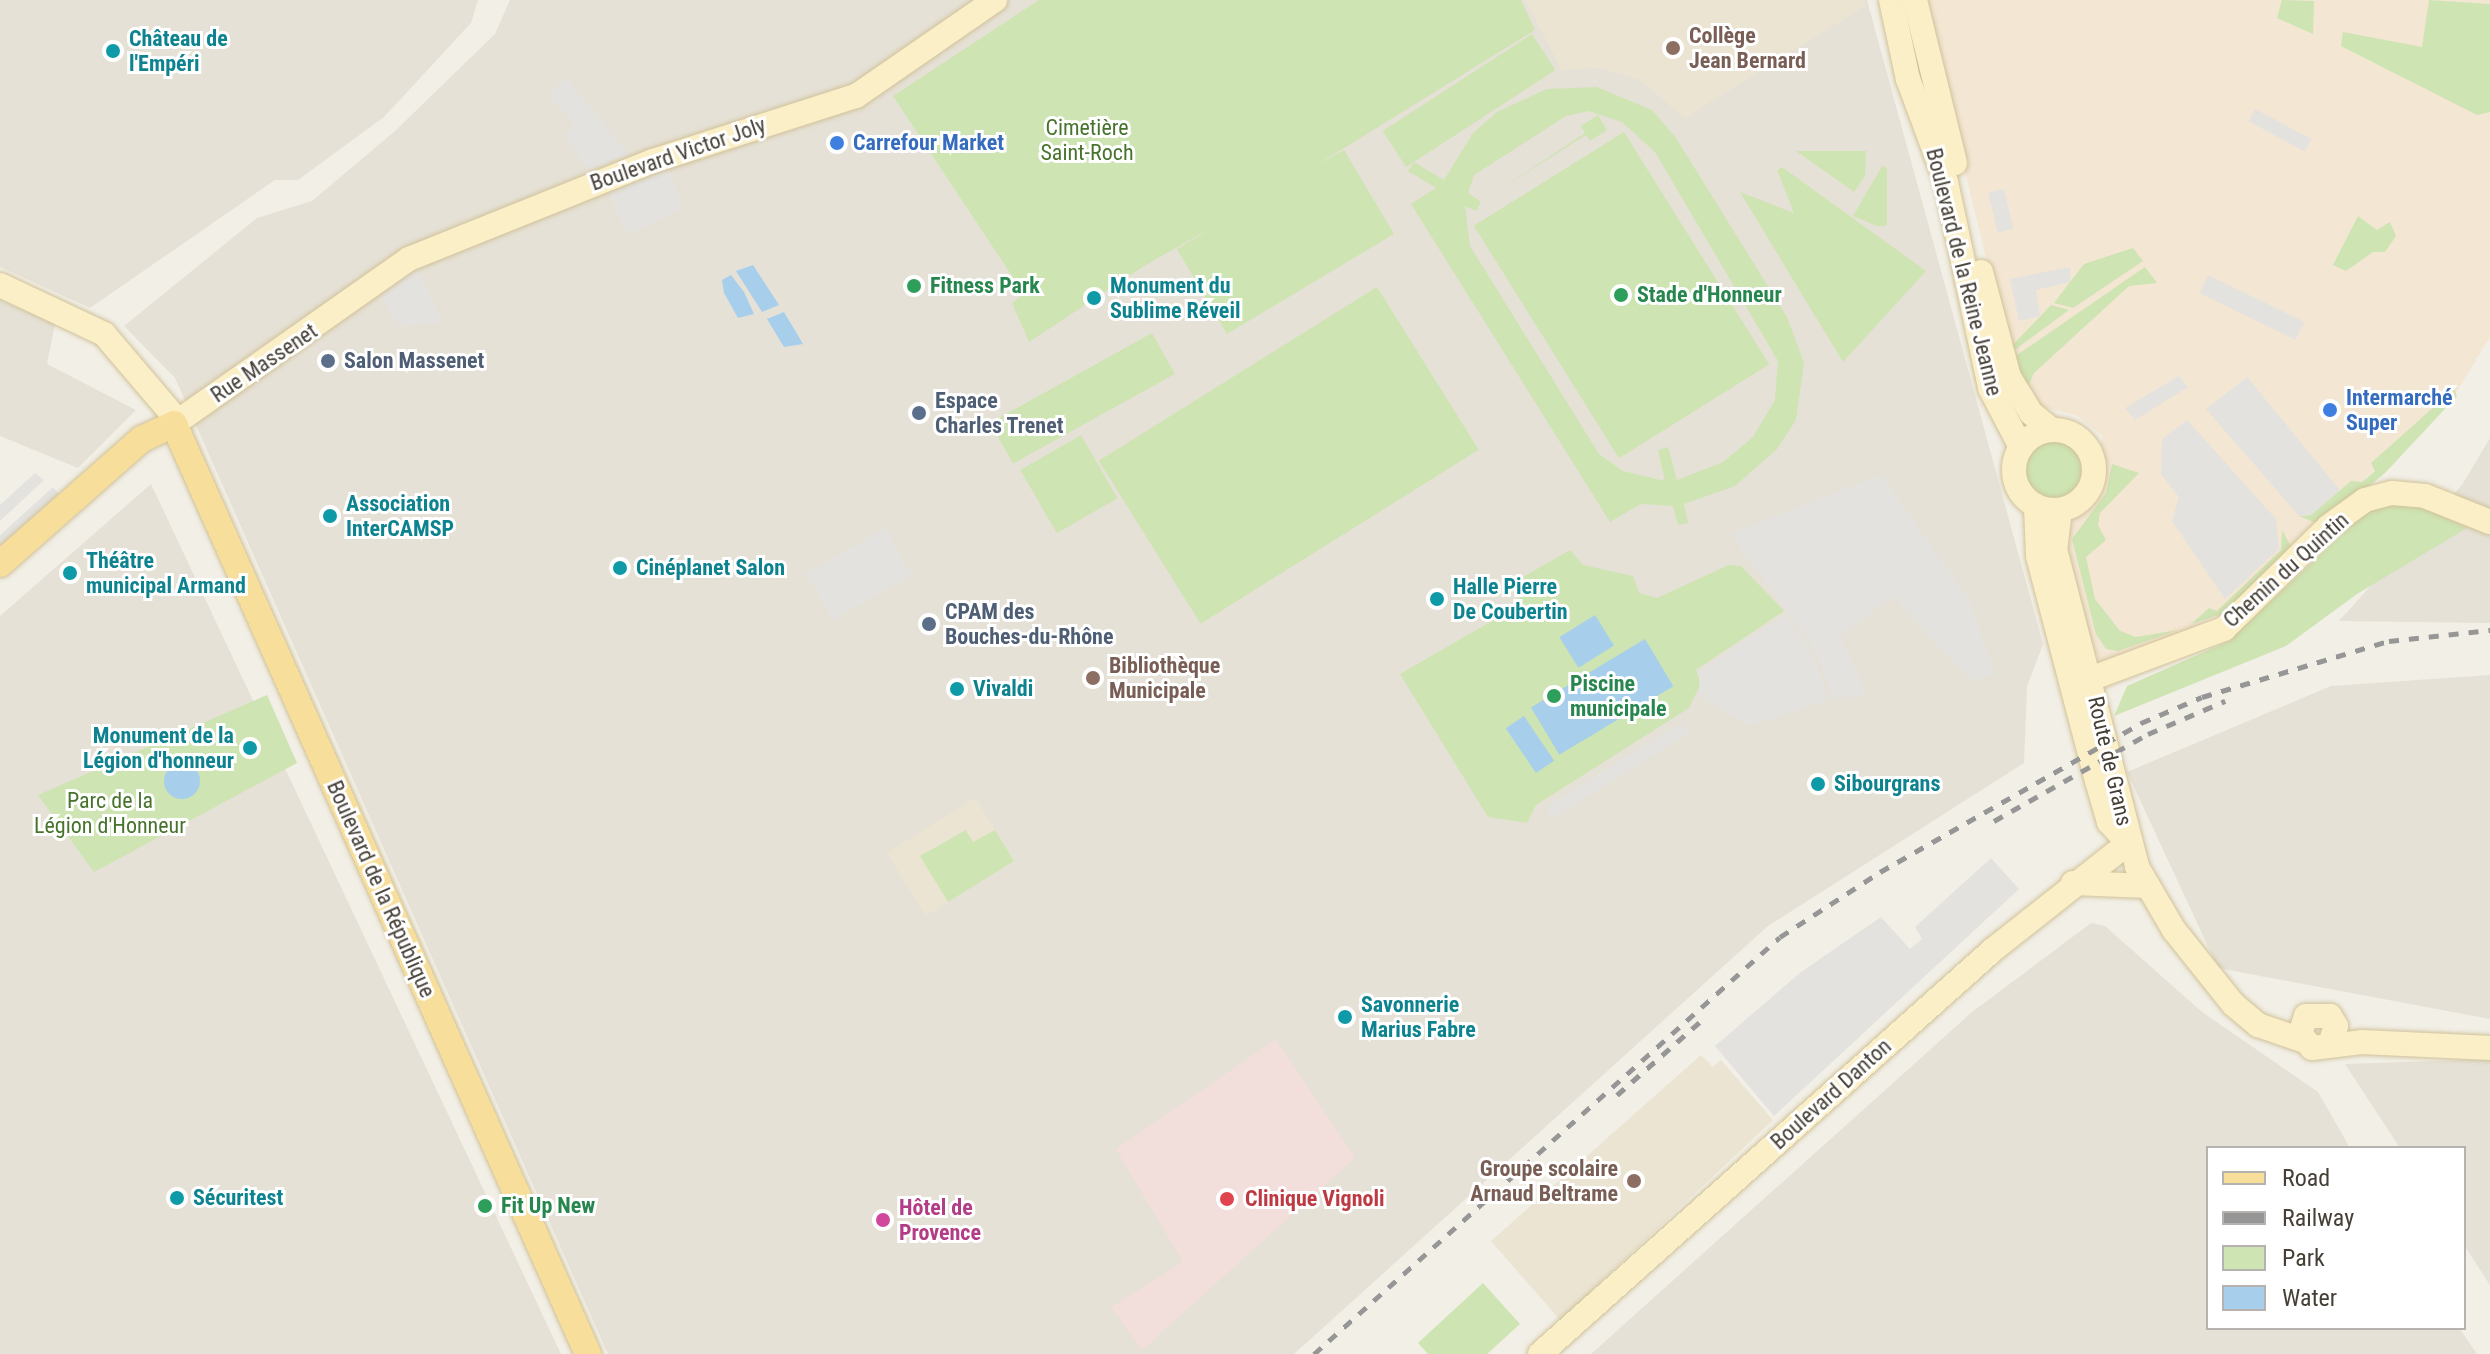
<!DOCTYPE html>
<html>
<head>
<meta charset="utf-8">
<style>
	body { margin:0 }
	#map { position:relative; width:2490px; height:1354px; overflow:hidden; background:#f2efe7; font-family:"Roboto Condensed",sans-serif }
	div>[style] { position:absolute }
	.residential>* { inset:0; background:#e6e1d6 }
	.commercial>* { inset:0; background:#f3e6d3 }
	.education>* { inset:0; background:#ebe4d2; transform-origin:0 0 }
	.medical>* { inset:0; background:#f2dedb }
	.green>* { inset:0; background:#cee4b2; transform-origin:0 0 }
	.round { border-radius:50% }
	.parking>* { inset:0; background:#e4e2df; transform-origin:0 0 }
	.water>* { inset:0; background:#a7cfec; transform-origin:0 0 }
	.roads { filter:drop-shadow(0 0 2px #d0c299) drop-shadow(0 0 2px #d0c299) }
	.secondary>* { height:24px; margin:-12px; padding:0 12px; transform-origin:12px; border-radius:12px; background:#fbefc8 }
	.secondary>.ring { margin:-12px; padding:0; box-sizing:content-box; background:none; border:24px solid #fbefc8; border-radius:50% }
	.primary>* { height:26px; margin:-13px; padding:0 13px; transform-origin:13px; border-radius:13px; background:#f8de9b }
	.rail>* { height:5px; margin-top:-2.5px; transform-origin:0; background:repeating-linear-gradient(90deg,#969696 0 10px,transparent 0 20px) }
	.dots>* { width:22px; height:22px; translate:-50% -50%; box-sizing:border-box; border:4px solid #fff; border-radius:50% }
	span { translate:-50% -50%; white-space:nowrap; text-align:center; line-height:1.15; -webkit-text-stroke:6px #fff; paint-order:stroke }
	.education-label { font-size:22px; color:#785e54; font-weight:700 }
	.left { translate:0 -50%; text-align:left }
	.right { translate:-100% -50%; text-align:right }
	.culture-label { font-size:22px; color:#0d838f; font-weight:700 }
	.park-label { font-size:22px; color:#48732d }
	.shop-label { font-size:22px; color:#366cbe; font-weight:700 }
	.street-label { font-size:22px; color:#453f36 }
	.leisure-label { font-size:22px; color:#27864d; font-weight:700 }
	.service-label { font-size:22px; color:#4e5e75; font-weight:700 }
	.health-label { font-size:22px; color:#be3a42; font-weight:700 }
	.hotel-label { font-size:22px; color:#b23c85; font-weight:700 }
	.legend { position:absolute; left:2206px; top:1146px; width:260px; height:184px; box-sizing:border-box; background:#fff; border:2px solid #b5b2af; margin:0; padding:10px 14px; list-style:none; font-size:24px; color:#453f36 }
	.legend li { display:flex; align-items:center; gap:16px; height:40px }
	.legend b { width:40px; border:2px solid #b5b2af }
</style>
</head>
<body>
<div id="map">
	<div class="residential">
		<div style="clip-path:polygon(0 0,478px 0,471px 23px,384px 117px,298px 180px,275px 180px,90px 308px,0 267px)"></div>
		<div style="clip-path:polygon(510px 0,1867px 0,2043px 644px,2027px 687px,2024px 763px,1768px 926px,1294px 1354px,608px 1354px,175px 378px,124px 326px,257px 218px,312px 201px,395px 131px,495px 34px)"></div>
		<div style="clip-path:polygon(0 300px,55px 324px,47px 364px,136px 410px,78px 468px,0 436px)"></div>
		<div style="clip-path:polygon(2490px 438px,2490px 623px,2339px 621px,2462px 485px)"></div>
		<div style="clip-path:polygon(151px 484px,561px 1354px,0 1354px,0 616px)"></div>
		<div style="clip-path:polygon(2490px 675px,2490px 1019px,2218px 968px,2127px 772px,2331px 686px)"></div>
		<div style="clip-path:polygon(2091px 923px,2105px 926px,2202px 1012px,2318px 1092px,2350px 1148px,2208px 1148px,2208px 1328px,2459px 1328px,2477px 1354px,1591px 1354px,1972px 1012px)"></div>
		<div style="clip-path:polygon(2490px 1059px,2490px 1285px,2464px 1245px,2464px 1148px,2400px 1148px,2345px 1064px)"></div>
	</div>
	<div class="commercial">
		<div style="clip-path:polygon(1923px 0,2490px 0,2490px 337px,2454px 396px,2224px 610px,2167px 643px,2101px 661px,2090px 647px,2063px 550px,2103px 436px,2076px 415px,2042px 407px,2024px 391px,2007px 343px)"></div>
	</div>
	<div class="education">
		<div style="clip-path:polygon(1525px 0,1864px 0,1865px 6px,1685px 118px,1639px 79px,1600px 68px,1562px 70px)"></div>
		<div style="left:975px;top:798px;width:74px;height:104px;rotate:58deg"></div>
		<div style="clip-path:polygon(1701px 1055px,1713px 1067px,1721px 1060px,1773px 1120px,1560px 1320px,1491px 1241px)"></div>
	</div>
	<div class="medical">
		<div style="clip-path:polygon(1276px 1039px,1355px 1158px,1142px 1350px,1111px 1307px,1183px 1262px,1116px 1149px)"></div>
	</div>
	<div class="green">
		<div style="clip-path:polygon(1039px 0,1521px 0,1535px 30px,1315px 166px,1344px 150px,1394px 234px,1227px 334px,1177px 249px,1220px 223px,1144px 266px,1029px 342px,1012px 303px,1024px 294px,893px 96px)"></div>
		<div style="clip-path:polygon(2282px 0,2314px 1px,2313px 34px,2277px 18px)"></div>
		<div style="clip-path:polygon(2429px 0,2490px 4px,2490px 112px,2477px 115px,2341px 46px,2343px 32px,2422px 47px)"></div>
		<div style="left:1532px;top:34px;width:43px;height:178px;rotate:57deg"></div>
		<div style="clip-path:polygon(evenodd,1597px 87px,1652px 110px,1676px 138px,1787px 317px,1804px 363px,1796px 420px,1777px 449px,1735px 486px,1684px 504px,1688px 523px,1678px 525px,1673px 506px,1641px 504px,1610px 522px,1411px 204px,1436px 188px,1408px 171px,1414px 162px,1444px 180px,1473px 133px,1497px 112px,1547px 89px,1597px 87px,1588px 111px,1622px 122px,1655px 152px,1778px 361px,1775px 400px,1753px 437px,1723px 462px,1677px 480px,1668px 447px,1658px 450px,1665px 481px,1623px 471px,1599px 454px,1470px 246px,1465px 206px,1476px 211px,1481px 202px,1468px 193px,1474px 175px,1566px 116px,1588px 111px)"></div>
		<div style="clip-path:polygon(1598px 115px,1607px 130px,1590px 141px,1586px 135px,1502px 188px,1585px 133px,1581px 126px)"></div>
		<div style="left:1624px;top:132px;width:274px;height:177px;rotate:58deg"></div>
		<div style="clip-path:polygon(1796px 151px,1866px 151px,1865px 176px,1854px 192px)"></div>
		<div style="clip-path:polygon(1882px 166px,1887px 168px,1887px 226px,1877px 226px,1853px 216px)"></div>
		<div style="clip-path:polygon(1782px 167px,1926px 271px,1843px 362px,1740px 192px,1794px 213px,1777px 170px)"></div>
		<div style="clip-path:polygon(2358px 216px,2377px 230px,2390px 222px,2396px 236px,2385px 252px,2373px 252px,2346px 271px,2333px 265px)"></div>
		<div style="clip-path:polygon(2133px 248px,2143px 261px,2073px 308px,2054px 303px,2084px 264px)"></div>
		<div style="clip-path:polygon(2145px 267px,2157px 283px,2129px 286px,2034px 373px,2027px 388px,2014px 357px)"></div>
		<div style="left:1377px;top:287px;width:192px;height:328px;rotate:58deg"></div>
		<div style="clip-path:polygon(2051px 305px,2069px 310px,2012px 352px,2010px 348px)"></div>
		<div style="left:1152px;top:333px;width:47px;height:185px;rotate:61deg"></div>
		<div style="clip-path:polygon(2454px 389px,2457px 396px,2385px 473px,2321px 525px,2299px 516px,2311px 515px,2351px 481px,2362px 482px,2375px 471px,2371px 463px)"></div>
		<div style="left:1081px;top:435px;width:73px;height:70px;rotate:60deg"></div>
		<div class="round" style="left:2022px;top:439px;width:60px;height:60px"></div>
		<div style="clip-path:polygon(2112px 464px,2139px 473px,2100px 513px,2098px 525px,2106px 540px,2086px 557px,2095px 599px,2120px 631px,2136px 637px,2178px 630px,2118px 651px,2106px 649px,2096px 634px,2072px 539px,2106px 493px)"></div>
		<div style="clip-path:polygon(2386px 505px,2418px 506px,2467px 528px,2357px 594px,2286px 646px,2114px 716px,2127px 686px,2227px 642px,2365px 513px)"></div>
		<div style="clip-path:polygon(2282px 530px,2292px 548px,2222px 614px,2191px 624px,2209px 608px,2217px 611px,2281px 550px)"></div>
		<div style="clip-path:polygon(1570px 550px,1583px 565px,1633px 576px,1639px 593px,1657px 598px,1729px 565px,1741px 566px,1784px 611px,1696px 670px,1701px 683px,1689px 708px,1536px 805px,1527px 823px,1488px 817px,1400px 674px,1518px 606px,1521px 578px)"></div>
		<div style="clip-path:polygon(267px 695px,297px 763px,94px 872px,38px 795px)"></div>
		<div style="clip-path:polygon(966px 830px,973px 842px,995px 830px,1014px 861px,948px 902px,920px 856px)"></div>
		<div style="clip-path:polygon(1483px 1283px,1520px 1324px,1487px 1354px,1428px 1354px,1418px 1343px)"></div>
	</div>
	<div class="parking">
		<div style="clip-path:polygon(566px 78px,629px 154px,589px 169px,564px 137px,575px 127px,548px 93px)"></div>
		<div style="left:2255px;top:109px;width:64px;height:14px;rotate:28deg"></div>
		<div style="clip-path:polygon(669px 169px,682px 208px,628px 235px,608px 191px)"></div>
		<div style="left:2004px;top:189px;width:41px;height:16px;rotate:77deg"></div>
		<div style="clip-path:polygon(416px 266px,443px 322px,399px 326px,379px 291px)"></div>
		<div style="clip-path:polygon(2070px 267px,2070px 282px,2036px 290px,2040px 316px,2019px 321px,2010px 279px)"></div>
		<div style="left:2208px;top:275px;width:107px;height:20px;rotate:26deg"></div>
		<div style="clip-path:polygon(2179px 376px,2188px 387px,2135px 420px,2125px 408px)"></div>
		<div style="clip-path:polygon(2247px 377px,2340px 490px,2311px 515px,2299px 516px,2206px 409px)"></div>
		<div style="clip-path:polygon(2187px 420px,2276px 519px,2279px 549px,2225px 599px,2172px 521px,2179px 497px,2161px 474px,2162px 439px)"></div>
		<div style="clip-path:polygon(35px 473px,44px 480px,0 521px,0 505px)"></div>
		<div style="clip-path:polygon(1881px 475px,1969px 600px,1995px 675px,1970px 680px,1893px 596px,1840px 637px,1867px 695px,1834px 699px,1816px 651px,1730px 534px)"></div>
		<div style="clip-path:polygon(53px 487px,62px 497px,0 553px,0 535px)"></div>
		<div style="left:885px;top:528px;width:54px;height:91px;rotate:60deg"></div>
		<div style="clip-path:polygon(1786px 614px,1815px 659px,1829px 700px,1749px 726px,1700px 696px,1699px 671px)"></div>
		<div style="left:1682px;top:722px;width:13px;height:161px;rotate:58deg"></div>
		<div style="clip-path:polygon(1991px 858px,2019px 889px,1774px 1116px,1715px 1046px,1801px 972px,1881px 917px,1910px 949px,1922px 939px,1915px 927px)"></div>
	</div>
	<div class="water">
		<div style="clip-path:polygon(753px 265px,779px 305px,762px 312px,736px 271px)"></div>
		<div style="clip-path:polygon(731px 275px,744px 292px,754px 314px,738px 318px,724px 293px,722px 280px)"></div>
		<div style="clip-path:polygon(784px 312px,803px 344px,784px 347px,767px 319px)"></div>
		<div style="left:1595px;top:615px;width:36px;height:42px;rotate:58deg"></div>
		<div style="left:1645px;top:639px;width:55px;height:133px;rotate:59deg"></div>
		<div style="left:1524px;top:716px;width:54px;height:22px;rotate:56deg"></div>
		<div class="round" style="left:164px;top:763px;width:36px;height:36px"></div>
	</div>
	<div class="roads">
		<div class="secondary">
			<div style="left:1891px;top:0;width:81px;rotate:77.9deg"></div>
			<div style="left:1908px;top:79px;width:110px;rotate:69.7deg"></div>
			<div style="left:1946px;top:182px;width:211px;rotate:77.9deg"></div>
			<div style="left:1990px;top:388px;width:67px;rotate:62.3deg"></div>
			<div style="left:1915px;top:0;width:168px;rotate:76.2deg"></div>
			<div style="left:1981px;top:272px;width:109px;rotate:75.1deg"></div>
			<div style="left:2009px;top:377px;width:42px;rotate:58.6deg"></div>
			<div style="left:2031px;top:413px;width:27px;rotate:39deg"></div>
			<div style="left:0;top:285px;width:115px;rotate:25.2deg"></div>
			<div style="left:104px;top:334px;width:106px;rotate:49.6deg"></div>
			<div style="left:173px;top:415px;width:9px;rotate:84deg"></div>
			<div style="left:174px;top:424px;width:287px;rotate:-35.1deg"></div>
			<div style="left:409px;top:259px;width:263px;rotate:-21.9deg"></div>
			<div style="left:653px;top:161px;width:213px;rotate:-17.8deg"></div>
			<div style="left:856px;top:96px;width:169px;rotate:-34.6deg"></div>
			<div class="ring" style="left:2014px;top:430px;width:56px;height:56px"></div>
			<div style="left:2036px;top:506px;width:50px;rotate:87.7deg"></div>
			<div style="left:2038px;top:556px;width:233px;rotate:75.3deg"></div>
			<div style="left:2097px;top:781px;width:43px;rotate:73.7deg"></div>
			<div style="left:2109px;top:822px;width:28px;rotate:48deg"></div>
			<div style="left:2060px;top:510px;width:39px;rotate:97deg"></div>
			<div style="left:2055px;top:549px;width:328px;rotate:75.5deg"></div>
			<div style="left:2137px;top:867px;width:73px;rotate:59.6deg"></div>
			<div style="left:2174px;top:930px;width:95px;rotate:51.4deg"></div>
			<div style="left:2233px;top:1004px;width:33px;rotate:40deg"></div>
			<div style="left:2258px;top:1025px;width:46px;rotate:18.8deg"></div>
			<div style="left:2082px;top:682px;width:152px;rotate:-20.5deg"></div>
			<div style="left:2224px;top:629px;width:147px;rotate:-44.4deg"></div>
			<div style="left:2329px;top:526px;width:44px;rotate:-35.8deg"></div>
			<div style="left:2365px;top:500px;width:28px;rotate:-15deg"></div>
			<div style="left:2392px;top:493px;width:33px;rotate:5deg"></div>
			<div style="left:2425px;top:496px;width:70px;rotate:21.8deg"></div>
			<div style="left:2073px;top:883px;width:75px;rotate:2.3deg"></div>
			<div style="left:2330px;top:1044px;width:19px;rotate:-72deg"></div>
			<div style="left:2336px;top:1026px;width:12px;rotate:-121deg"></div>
			<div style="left:2330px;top:1016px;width:24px;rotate:180deg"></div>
			<div style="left:2306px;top:1016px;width:19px;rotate:108deg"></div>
			<div style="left:2300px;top:1034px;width:18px;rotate:49deg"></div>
			<div style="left:2312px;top:1048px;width:50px;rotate:-6.8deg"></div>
			<div style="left:2362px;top:1042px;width:128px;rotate:2.7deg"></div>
			<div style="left:1540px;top:1354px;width:608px;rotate:-41.74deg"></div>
			<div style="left:1994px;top:949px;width:171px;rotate:-38.3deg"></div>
		</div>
		<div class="primary">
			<div style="left:0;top:564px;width:189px;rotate:-41.4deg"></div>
			<div style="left:142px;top:439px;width:35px;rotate:-25deg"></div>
			<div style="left:174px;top:424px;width:1018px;rotate:66deg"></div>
		</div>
	</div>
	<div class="rail">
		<div style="left:1994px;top:821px;width:177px;rotate:-29.5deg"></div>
		<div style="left:2148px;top:734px;width:84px;rotate:-23.2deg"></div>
		<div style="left:1617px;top:1095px;width:112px;rotate:-41.4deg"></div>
		<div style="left:1314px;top:1354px;width:625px;rotate:-41.82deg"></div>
		<div style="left:1780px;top:937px;width:119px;rotate:-33deg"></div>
		<div style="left:1880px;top:872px;width:301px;rotate:-29.7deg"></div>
		<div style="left:2141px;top:723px;width:66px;rotate:-23.1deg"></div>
		<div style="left:2202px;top:697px;width:195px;rotate:-16.7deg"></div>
		<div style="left:2389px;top:641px;width:102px;rotate:-6.2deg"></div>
	</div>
	<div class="dots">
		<div style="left:1673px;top:48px;background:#8d6e63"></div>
		<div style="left:113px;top:51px;background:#0f9aa8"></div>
		<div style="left:837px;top:143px;background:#3f7fe0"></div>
		<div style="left:914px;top:286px;background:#2e9e5b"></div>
		<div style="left:1621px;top:295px;background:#2e9e5b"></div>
		<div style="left:1094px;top:298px;background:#0f9aa8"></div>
		<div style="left:328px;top:361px;background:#5c6f8a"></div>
		<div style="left:2330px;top:410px;background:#3f7fe0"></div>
		<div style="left:919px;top:413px;background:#5c6f8a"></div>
		<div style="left:330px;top:516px;background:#0f9aa8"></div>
		<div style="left:620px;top:568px;background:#0f9aa8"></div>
		<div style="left:70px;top:573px;background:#0f9aa8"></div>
		<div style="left:1437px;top:599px;background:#0f9aa8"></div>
		<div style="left:929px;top:624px;background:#5c6f8a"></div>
		<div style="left:1093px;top:678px;background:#8d6e63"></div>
		<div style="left:957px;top:689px;background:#0f9aa8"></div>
		<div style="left:1554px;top:696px;background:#2e9e5b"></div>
		<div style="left:250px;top:748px;background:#0f9aa8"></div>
		<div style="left:1818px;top:784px;background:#0f9aa8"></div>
		<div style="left:1345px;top:1017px;background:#0f9aa8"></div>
		<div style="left:1634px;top:1181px;background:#8d6e63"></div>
		<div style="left:177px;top:1198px;background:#0f9aa8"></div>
		<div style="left:1227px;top:1199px;background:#e0444e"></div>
		<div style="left:485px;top:1206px;background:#2e9e5b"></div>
		<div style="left:883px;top:1220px;background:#d1479c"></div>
	</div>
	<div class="education-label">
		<span class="left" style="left:1689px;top:48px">Collège<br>Jean Bernard</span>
		<span class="left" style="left:1109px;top:678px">Bibliothèque<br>Municipale</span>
		<span class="right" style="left:1618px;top:1181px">Groupe scolaire<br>Arnaud Beltrame</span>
	</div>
	<div class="culture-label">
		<span class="left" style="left:129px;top:51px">Château de<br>l'Empéri</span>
		<span class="left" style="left:1110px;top:298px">Monument du<br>Sublime Réveil</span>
		<span class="left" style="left:346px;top:516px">Association<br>InterCAMSP</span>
		<span class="left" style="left:86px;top:573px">Théâtre<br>municipal Armand</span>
		<span class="left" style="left:636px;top:568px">Cinéplanet Salon</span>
		<span class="left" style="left:1453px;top:599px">Halle Pierre<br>De Coubertin</span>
		<span class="left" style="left:973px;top:689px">Vivaldi</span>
		<span class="right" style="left:234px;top:748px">Monument de la<br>Légion d'honneur</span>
		<span class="left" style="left:1834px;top:784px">Sibourgrans</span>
		<span class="left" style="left:1361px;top:1017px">Savonnerie<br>Marius Fabre</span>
		<span class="left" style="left:193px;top:1198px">Sécuritest</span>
	</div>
	<div class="park-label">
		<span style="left:1087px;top:140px">Cimetière<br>Saint-Roch</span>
		<span style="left:110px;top:813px">Parc de la<br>Légion d'Honneur</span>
	</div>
	<div class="shop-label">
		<span class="left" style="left:853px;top:143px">Carrefour Market</span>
		<span class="left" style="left:2346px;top:410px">Intermarché<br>Super</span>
	</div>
	<div class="street-label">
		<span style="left:678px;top:154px;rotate:-19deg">Boulevard Victor Joly</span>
		<span style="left:1964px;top:272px;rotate:76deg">Boulevard de la Reine Jeanne</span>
		<span style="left:264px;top:363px;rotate:-34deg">Rue Massenet</span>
		<span style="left:2286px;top:570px;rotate:-42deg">Chemin du Quintin</span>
		<span style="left:2110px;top:761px;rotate:77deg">Route de Grans</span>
		<span style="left:381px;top:889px;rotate:66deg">Boulevard de la République</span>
		<span style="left:1831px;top:1094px;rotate:-42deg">Boulevard Danton</span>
	</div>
	<div class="leisure-label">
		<span class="left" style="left:930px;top:286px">Fitness Park</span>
		<span class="left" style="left:1637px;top:295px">Stade d'Honneur</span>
		<span class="left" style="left:1570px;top:696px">Piscine<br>municipale</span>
		<span class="left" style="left:501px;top:1206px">Fit Up New</span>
	</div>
	<div class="service-label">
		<span class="left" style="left:344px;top:361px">Salon Massenet</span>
		<span class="left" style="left:935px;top:413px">Espace<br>Charles Trenet</span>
		<span class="left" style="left:945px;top:624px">CPAM des<br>Bouches-du-Rhône</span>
	</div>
	<div class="health-label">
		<span class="left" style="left:1245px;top:1199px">Clinique Vignoli</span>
	</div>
	<div class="hotel-label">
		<span class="left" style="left:899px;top:1220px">Hôtel de<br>Provence</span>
	</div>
	<ul class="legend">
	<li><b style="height:10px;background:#f8de9b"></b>Road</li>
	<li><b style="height:10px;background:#969696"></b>Railway</li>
	<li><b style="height:22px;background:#cee4b2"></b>Park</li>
	<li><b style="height:22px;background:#a7cfec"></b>Water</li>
	</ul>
</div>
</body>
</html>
